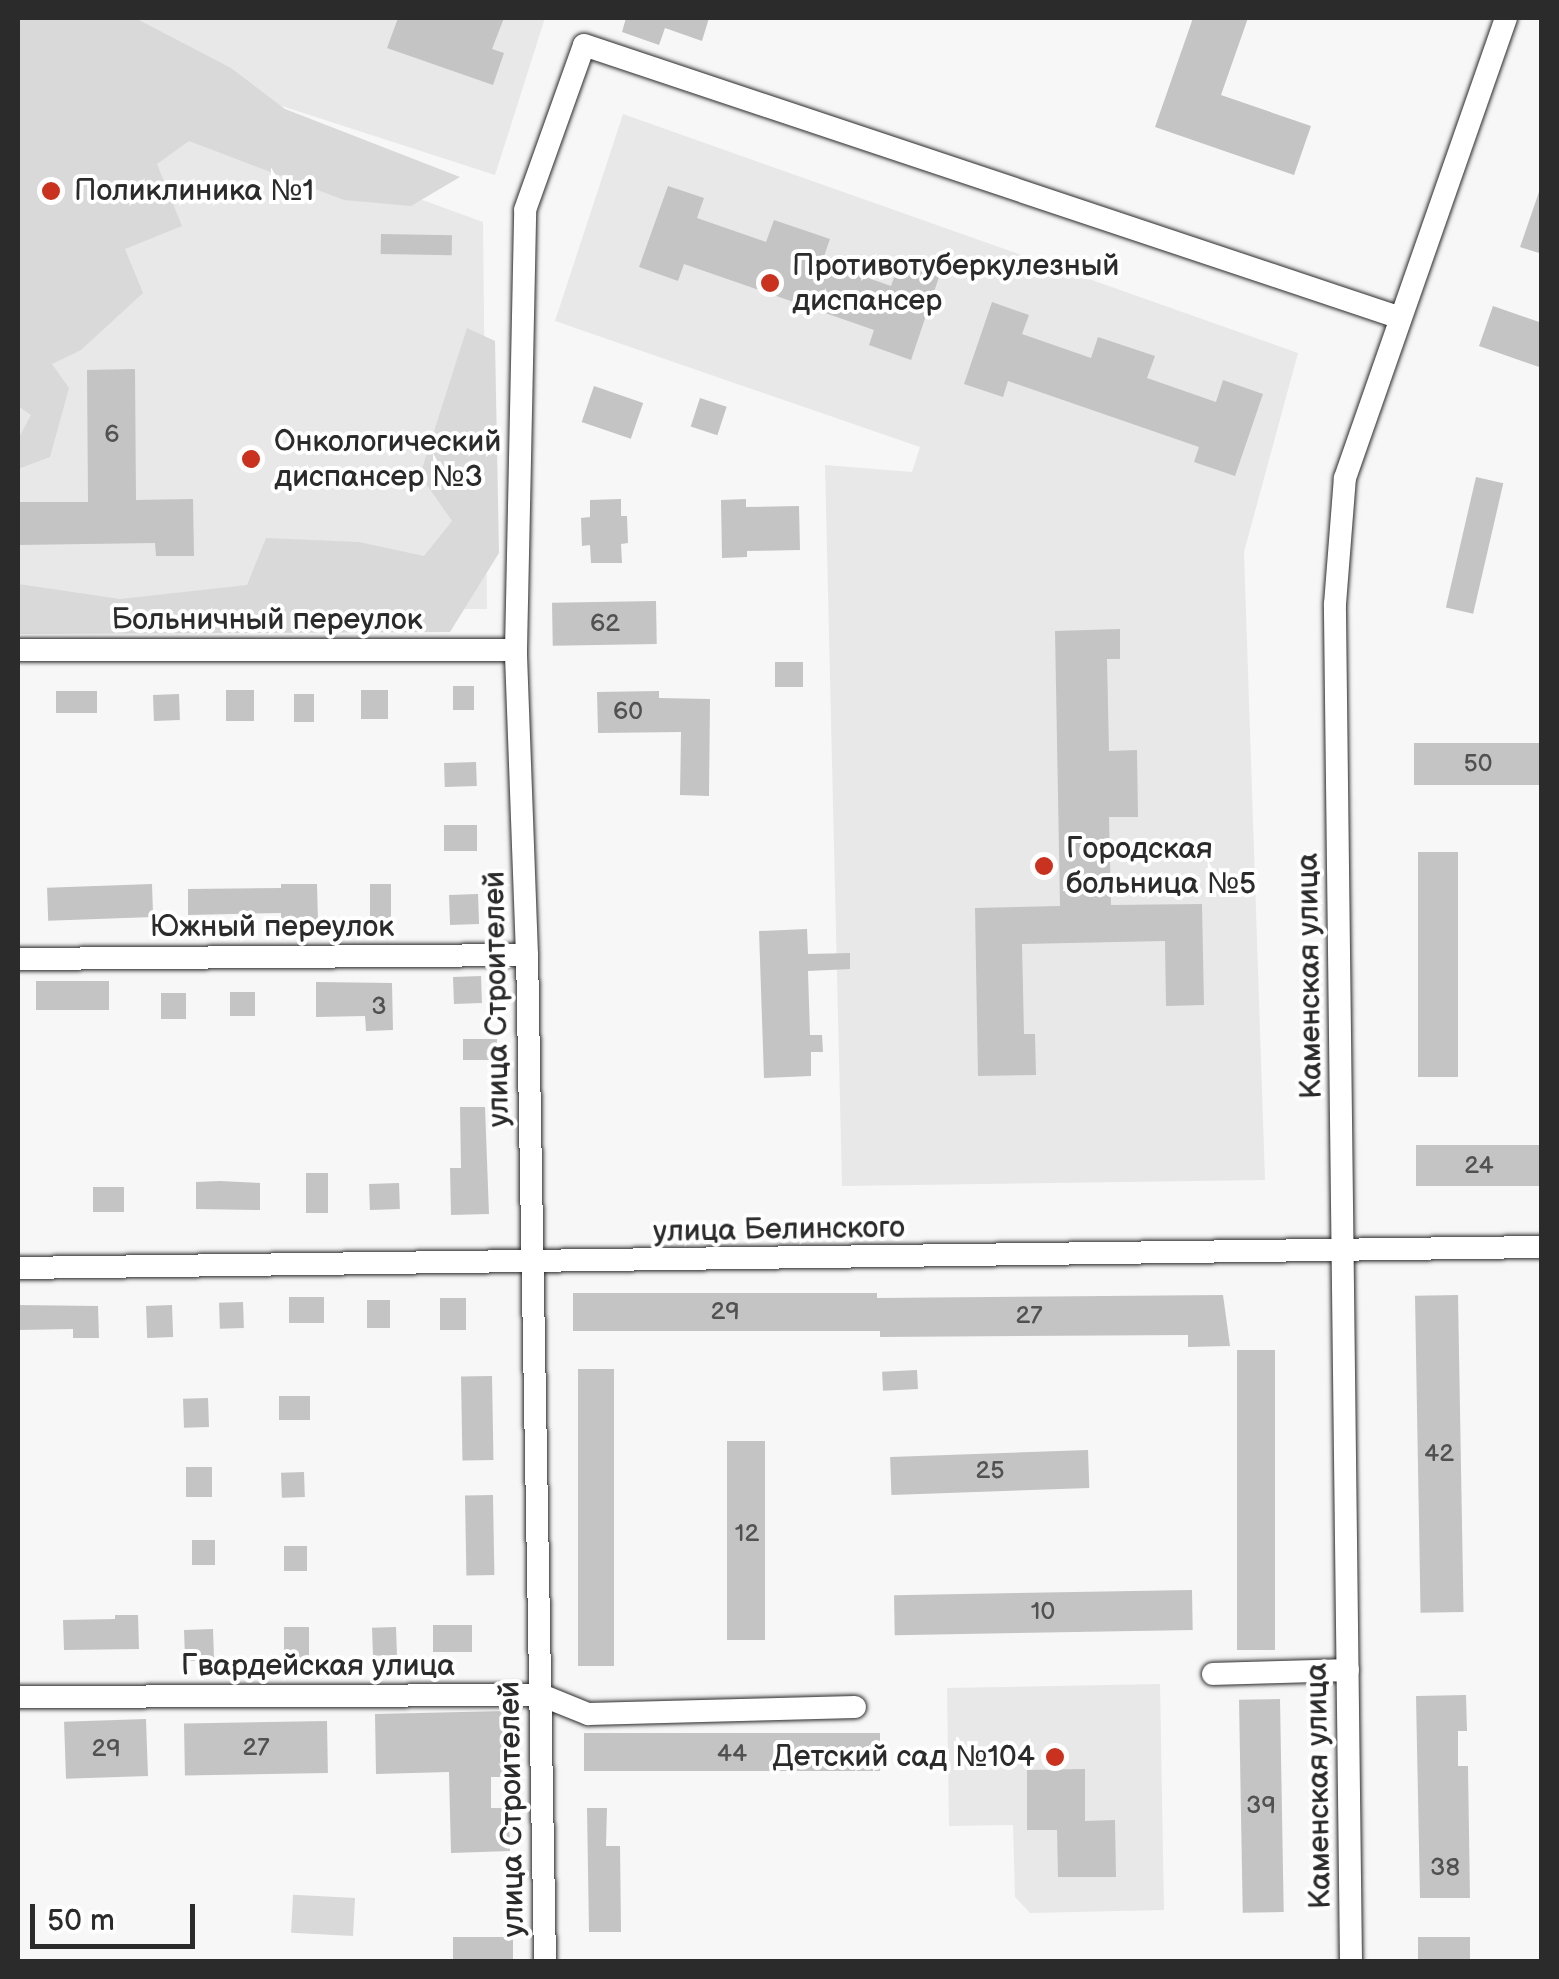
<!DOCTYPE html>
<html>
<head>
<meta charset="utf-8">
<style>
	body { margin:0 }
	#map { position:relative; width:1559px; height:1979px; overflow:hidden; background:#f7f7f7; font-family:"Balsamiq Sans",sans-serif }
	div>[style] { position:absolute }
	.built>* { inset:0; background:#e8e8e8 }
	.green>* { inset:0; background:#d9d9d9; transform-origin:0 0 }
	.building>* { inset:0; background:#c4c4c4; transform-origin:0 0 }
	.roads { filter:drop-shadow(0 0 2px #2b2b2b) drop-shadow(0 0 2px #2b2b2b) }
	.minor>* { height:22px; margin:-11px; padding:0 11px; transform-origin:11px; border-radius:11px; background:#fff }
	.dots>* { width:28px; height:28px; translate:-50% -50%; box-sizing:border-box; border:5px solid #fff; border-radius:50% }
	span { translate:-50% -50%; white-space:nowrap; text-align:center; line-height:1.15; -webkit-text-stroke:8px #fff; paint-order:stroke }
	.number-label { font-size:25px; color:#515151 }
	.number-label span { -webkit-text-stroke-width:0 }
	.poi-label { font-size:30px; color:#2b2b2b }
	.left { translate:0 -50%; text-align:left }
	.right { translate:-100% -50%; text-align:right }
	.street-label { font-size:30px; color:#2b2b2b }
	.frame { position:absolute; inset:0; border:20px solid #2b2b2b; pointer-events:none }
	.scale { position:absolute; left:30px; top:1904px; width:165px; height:45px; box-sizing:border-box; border:5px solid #2b2b2b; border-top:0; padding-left:12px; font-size:30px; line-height:35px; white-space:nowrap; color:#2b2b2b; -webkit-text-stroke:8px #fff; paint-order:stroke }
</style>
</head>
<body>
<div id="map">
	<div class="built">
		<div style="clip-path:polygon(28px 18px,545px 18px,495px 175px,257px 98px)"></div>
		<div style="clip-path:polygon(18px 53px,483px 222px,487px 609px,18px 610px)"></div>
		<div style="clip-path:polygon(623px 114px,1298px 353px,1244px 552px,1265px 1180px,842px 1186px,825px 465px,912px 472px,920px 447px,555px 321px)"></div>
		<div style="clip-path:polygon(1160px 1684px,1164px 1910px,1030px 1913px,1015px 1897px,1013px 1825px,949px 1826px,947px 1688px)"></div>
	</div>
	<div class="green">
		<div style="clip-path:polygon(18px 18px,135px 18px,231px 68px,285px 109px,460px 177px,411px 206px,344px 200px,189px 141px,157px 164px,182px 226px,125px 249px,143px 293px,81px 350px,52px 364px,69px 388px,50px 457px,18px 469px,18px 439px,31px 415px,18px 406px)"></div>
		<div style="clip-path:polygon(467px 328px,495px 341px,499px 553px,450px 632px,18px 634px,18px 584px,120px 599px,247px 585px,266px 538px,359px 542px,424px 556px,452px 521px,420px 475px)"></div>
		<div style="left:355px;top:1898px;width:38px;height:62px;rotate:93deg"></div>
	</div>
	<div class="building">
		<div style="clip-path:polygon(398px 18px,504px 18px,492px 49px,504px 53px,493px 85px,387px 48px)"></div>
		<div style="clip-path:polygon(626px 18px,709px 18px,702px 41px,665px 28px,659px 45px,622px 32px)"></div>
		<div style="clip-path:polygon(1193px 18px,1248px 18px,1221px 95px,1311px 126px,1294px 175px,1155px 127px)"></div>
		<div style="clip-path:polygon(668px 186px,704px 198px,697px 218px,766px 242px,774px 220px,830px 239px,822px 262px,891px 286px,899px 264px,939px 277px,911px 360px,869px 345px,874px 330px,684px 264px,678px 281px,639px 267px)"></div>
		<div style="clip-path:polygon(1539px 192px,1542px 192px,1542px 254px,1520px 247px)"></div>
		<div style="left:381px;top:234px;width:71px;height:20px;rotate:1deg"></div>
		<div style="clip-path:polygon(992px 302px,1029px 315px,1022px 334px,1091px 358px,1098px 337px,1155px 356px,1147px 378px,1216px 402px,1223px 380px,1263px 394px,1235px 476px,1194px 462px,1199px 447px,1008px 381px,1003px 397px,964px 384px)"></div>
		<div style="clip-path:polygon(1493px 306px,1542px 323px,1542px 368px,1479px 346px)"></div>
		<div style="clip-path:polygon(135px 369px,136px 500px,193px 499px,194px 556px,156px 556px,155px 543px,18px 545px,18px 502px,88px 502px,87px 370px)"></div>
		<div style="left:594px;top:386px;width:52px;height:38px;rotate:19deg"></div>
		<div style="left:700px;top:398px;width:28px;height:30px;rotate:18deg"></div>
		<div style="left:1476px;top:477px;width:28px;height:134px;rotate:13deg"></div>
		<div style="clip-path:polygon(621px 499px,621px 516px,627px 516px,628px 543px,621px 544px,622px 563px,591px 563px,590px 545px,582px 546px,581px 518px,590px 517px,590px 500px)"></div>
		<div style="clip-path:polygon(746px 499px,746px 507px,799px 506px,800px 550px,747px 551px,747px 557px,722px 558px,721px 500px)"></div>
		<div style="left:656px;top:601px;width:43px;height:104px;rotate:89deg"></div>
		<div style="clip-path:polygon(1120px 629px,1120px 659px,1107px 659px,1109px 751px,1137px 750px,1138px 817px,1109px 817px,1111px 905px,1202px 904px,1204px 1005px,1166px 1006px,1165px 941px,1022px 944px,1024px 1034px,1035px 1034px,1036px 1075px,978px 1076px,975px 908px,1060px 906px,1055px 631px)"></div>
		<div style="left:775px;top:662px;width:28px;height:25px"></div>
		<div style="left:453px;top:686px;width:21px;height:24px"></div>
		<div style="left:254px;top:690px;width:31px;height:28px;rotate:90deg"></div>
		<div style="left:361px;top:690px;width:27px;height:29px"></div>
		<div style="left:56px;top:691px;width:41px;height:22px"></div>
		<div style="clip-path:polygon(659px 691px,659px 698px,710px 699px,709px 796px,680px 795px,681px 732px,598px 733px,597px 692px)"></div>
		<div style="left:179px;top:694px;width:26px;height:26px;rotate:88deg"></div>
		<div style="left:294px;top:694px;width:20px;height:28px"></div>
		<div style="left:1414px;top:743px;width:128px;height:42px"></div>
		<div style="left:476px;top:762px;width:24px;height:32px;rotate:88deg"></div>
		<div style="left:477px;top:825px;width:26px;height:33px;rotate:90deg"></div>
		<div style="left:1418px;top:852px;width:40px;height:225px"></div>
		<div style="left:152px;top:884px;width:33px;height:105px;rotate:88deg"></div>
		<div style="clip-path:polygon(281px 884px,317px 884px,318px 921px,281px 921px,281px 913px,188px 915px,188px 889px,281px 888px)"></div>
		<div style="left:370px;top:884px;width:21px;height:34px"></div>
		<div style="left:478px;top:894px;width:30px;height:29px;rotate:88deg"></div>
		<div style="clip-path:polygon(807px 929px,808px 954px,850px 953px,850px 969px,808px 971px,810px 1035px,822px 1035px,823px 1052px,811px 1052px,811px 1076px,764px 1078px,759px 931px)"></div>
		<div style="left:481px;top:976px;width:27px;height:28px;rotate:88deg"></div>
		<div style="left:36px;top:981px;width:73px;height:29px"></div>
		<div style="clip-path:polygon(316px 982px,392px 983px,393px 1030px,366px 1031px,365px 1016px,316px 1017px)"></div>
		<div style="left:230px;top:992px;width:25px;height:24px"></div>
		<div style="left:161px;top:993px;width:25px;height:26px"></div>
		<div style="left:463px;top:1039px;width:34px;height:21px"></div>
		<div style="clip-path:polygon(460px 1107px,485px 1107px,489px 1214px,451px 1215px,450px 1168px,461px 1168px)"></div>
		<div style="left:1542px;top:1145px;width:41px;height:126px;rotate:90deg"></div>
		<div style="left:306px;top:1173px;width:22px;height:40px"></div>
		<div style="clip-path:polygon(220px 1181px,260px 1183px,260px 1210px,196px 1209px,196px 1182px)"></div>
		<div style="left:399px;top:1183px;width:26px;height:30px;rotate:88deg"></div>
		<div style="left:93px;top:1187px;width:31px;height:25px"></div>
		<div style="clip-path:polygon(573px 1293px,877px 1293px,877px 1298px,1223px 1295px,1230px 1346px,1188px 1347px,1188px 1335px,880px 1337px,880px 1331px,573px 1331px)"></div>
		<div style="left:1458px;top:1295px;width:317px;height:43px;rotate:89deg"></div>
		<div style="left:289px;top:1297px;width:35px;height:26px"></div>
		<div style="left:440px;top:1298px;width:26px;height:32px"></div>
		<div style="left:367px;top:1300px;width:23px;height:28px"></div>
		<div style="left:243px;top:1302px;width:26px;height:24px;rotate:88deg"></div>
		<div style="clip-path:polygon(18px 1305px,98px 1306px,99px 1338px,73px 1338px,73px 1329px,18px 1330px)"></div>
		<div style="left:172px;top:1305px;width:32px;height:26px;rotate:88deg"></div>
		<div style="left:1237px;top:1350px;width:38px;height:300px"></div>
		<div style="left:578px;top:1369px;width:36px;height:297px"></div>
		<div style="left:917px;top:1370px;width:19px;height:35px;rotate:87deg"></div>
		<div style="left:492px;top:1376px;width:84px;height:31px;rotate:89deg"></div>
		<div style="left:279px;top:1396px;width:31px;height:24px"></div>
		<div style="left:208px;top:1398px;width:29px;height:25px;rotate:88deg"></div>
		<div style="left:765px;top:1441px;width:199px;height:38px;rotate:90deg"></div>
		<div style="left:1088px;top:1450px;width:38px;height:198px;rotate:88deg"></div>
		<div style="left:212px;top:1467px;width:30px;height:26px;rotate:90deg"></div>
		<div style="left:304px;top:1472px;width:25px;height:23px;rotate:88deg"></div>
		<div style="left:493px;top:1495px;width:80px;height:28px;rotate:89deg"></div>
		<div style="left:192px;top:1540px;width:23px;height:25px"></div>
		<div style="left:284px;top:1546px;width:23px;height:25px"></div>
		<div style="left:1192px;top:1590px;width:40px;height:298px;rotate:89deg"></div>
		<div style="clip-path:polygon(115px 1615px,138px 1615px,139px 1649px,64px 1650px,63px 1620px,115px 1619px)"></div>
		<div style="left:472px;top:1625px;width:27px;height:39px;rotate:90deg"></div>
		<div style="left:284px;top:1627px;width:25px;height:31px"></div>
		<div style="left:396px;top:1627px;width:28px;height:24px;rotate:88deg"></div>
		<div style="left:213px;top:1629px;width:31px;height:29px;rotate:88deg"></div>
		<div style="clip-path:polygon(1466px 1695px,1467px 1731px,1458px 1731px,1458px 1766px,1468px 1766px,1470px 1898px,1420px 1898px,1416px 1696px)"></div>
		<div style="left:1280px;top:1699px;width:213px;height:41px;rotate:89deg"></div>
		<div style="clip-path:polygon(507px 1711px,508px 1777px,491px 1777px,491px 1808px,509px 1808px,510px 1851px,451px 1853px,449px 1772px,376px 1774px,375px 1714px)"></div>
		<div style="left:146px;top:1719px;width:57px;height:82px;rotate:88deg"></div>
		<div style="left:327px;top:1721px;width:52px;height:143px;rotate:89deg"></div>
		<div style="left:880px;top:1733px;width:38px;height:296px;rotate:90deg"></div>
		<div style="clip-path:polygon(1085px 1769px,1085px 1821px,1115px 1820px,1116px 1877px,1058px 1877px,1057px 1830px,1027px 1830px,1027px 1770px)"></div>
		<div style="clip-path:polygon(587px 1808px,607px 1808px,606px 1846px,620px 1846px,621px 1932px,589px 1932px)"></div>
		<div style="left:513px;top:1937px;width:25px;height:60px;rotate:90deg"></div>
		<div style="left:1470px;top:1937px;width:25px;height:52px;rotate:90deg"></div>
	</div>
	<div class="roads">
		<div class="minor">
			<div style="left:18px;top:650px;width:498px"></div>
			<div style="left:18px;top:959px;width:509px;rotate:-0.45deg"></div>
			<div style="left:18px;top:1268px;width:1524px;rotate:-0.79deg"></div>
			<div style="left:1213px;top:1674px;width:135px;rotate:-1.7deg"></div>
			<div style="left:18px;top:1697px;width:523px;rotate:-0.22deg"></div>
			<div style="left:541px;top:1695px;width:51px;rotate:22deg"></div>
			<div style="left:588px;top:1714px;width:267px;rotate:-1.5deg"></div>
			<div style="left:545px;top:1962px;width:1007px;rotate:-91.02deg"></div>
			<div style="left:527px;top:955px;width:305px;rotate:-92.1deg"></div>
			<div style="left:516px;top:650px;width:440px;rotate:-88.8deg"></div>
			<div style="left:525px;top:210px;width:175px;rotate:-70.3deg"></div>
			<div style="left:584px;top:45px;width:858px;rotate:18.48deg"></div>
			<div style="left:1351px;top:1962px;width:1358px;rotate:-90.68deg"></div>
			<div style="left:1335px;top:604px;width:126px;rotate:-85.5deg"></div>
			<div style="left:1345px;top:478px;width:487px;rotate:-70.7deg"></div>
		</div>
	</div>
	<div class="dots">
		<div style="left:51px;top:191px;background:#c8321e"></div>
		<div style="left:770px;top:283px;background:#c8321e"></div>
		<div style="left:251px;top:459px;background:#c8321e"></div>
		<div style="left:1044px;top:866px;background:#c8321e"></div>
		<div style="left:1055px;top:1757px;background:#c8321e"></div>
	</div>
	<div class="number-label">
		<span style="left:112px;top:435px">6</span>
		<span style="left:605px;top:624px">62</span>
		<span style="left:628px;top:712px">60</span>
		<span style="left:1478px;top:764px">50</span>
		<span style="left:379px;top:1007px">3</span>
		<span style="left:1479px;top:1166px">24</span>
		<span style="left:725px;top:1312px">29</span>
		<span style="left:1029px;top:1316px">27</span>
		<span style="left:1439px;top:1454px">42</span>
		<span style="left:990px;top:1471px">25</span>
		<span style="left:747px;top:1534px">12</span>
		<span style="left:1043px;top:1612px">10</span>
		<span style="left:256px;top:1748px">27</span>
		<span style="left:106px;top:1749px">29</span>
		<span style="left:732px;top:1754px">44</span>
		<span style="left:1261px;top:1806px">39</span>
		<span style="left:1445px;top:1868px">38</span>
	</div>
	<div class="poi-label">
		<span class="left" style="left:74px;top:191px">Поликлиника №1</span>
		<span class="left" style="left:792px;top:283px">Противотуберкулезный<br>диспансер</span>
		<span class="left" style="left:274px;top:459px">Онкологический<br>диспансер №3</span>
		<span class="left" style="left:1066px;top:866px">Городская<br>больница №5</span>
		<span class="right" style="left:1035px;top:1757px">Детский сад №104</span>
	</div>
	<div class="street-label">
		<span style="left:267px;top:620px">Больничный переулок</span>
		<span style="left:272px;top:927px">Южный переулок</span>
		<span style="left:1310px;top:976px;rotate:-91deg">Каменская улица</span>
		<span style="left:497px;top:999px;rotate:-91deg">улица Строителей</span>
		<span style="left:779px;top:1230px;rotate:-1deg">улица Белинского</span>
		<span style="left:318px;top:1666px">Гвардейская улица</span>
		<span style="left:1319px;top:1786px;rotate:-91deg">Каменская улица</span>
		<span style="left:512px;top:1809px;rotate:-91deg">улица Строителей</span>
	</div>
	<div class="frame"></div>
	<div class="scale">50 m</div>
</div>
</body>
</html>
